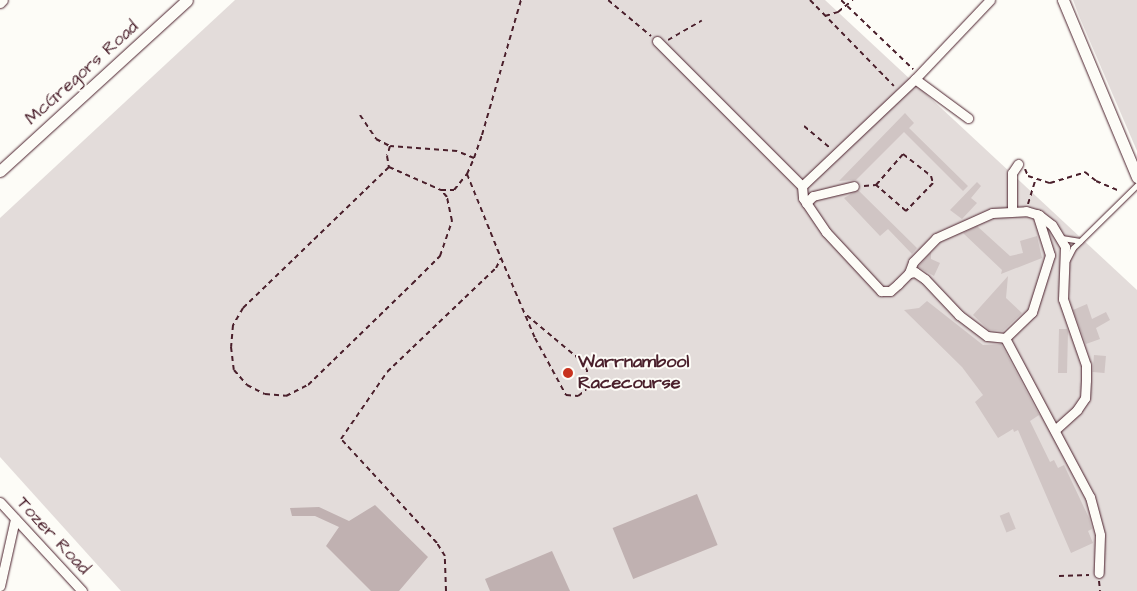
<!DOCTYPE html>
<html>
<head>
<meta charset="utf-8">
<style>
	body { margin:0 }
	#map { position:relative; width:1137px; height:591px; overflow:hidden; background:#fdfcf7; font-family:"Architects Daughter",sans-serif }
	div>[style] { position:absolute }
	.green>* { inset:0; background:#e3dcda }
	.water>* { inset:0; background:#c0b1b1; transform-origin:0 0 }
	.building>* { inset:0; background:#d0c5c4; transform-origin:0 0 }
	.path>* { height:2px; margin-top:-1px; transform-origin:0; background:repeating-linear-gradient(90deg,#4a1f2b 0 5px,transparent 0 9px) }
	.roads { filter:drop-shadow(0 0 1px #4a1f2b) drop-shadow(0 0 1px #4a1f2b) }
	.lane>* { height:4.5px; margin:-2.25px; padding:0 2.25px; transform-origin:2.25px; border-radius:2.25px; background:#fdfcf7 }
	.street>* { height:9px; margin:-4.5px; padding:0 4.5px; transform-origin:4.5px; border-radius:4.5px; background:#fdfcf7 }
	.secondary>* { height:11px; margin:-5.5px; padding:0 5.5px; transform-origin:5.5px; border-radius:5.5px; background:#fdfcf7 }
	.dots>* { width:14px; height:14px; translate:-50% -50%; box-sizing:border-box; border:2px solid #fdfcf7; border-radius:50% }
	span { translate:-50% -50%; white-space:nowrap; text-align:center; line-height:1.15; -webkit-text-stroke:4px #fdfcf7; paint-order:stroke }
	.street-label { font-size:18px; color:#4a1f2b }
	.poi-label { font-size:18px; color:#4a1f2b; font-weight:700 }
	.left { translate:0 -50%; text-align:left }
</style>
</head>
<body>
<div id="map">
	<div class="green">
		<div style="clip-path:polygon(235px 0,825px 0,1137px 290px,1137px 591px,121px 591px,0 457px,0 218px)"></div>
		<div style="clip-path:polygon(1073px 0,1137px 0,1137px 151px,1079px 16px)"></div>
	</div>
	<div class="water">
		<div style="left:697px;top:494px;width:55px;height:91px;rotate:68deg"></div>
		<div style="clip-path:polygon(375px 505px,428px 557px,399px 591px,371px 591px,326px 546px,339px 527px,315px 516px,292px 516px,290px 508px,319px 507px,349px 521px)"></div>
		<div style="clip-path:polygon(552px 551px,570px 591px,490px 591px,485px 579px)"></div>
	</div>
	<div class="building">
		<div style="clip-path:polygon(905px 113px,914px 123px,909px 128px,968px 186px,963px 191px,904px 132px,856px 180px,839px 181px)"></div>
		<div style="clip-path:polygon(977px 182px,981px 186px,971px 198px,977px 203px,962px 219px,950px 210px)"></div>
		<div style="clip-path:polygon(858px 190px,917px 248px,912px 254px,888px 229px,880px 236px,844px 198px)"></div>
		<div style="clip-path:polygon(977px 226px,1010px 256px,1023px 253px,1020px 241px,1037px 236px,1042px 258px,1001px 274px,1002px 270px,963px 233px)"></div>
		<div style="clip-path:polygon(931px 252px,931px 259px,940px 263px,934px 276px,918px 267px)"></div>
		<div style="clip-path:polygon(1008px 276px,1006px 298px,1022px 313px,1003px 331px,989px 330px,973px 315px)"></div>
		<div style="clip-path:polygon(927px 301px,983px 345px,1001px 344px,1039px 415px,1030px 421px,1050px 462px,1054px 460px,1058px 468px,1064px 465px,1089px 518px,1092px 529px,1088px 531px,1093px 543px,1071px 553px,1018px 430px,1014px 432px,1013px 429px,998px 438px,975px 402px,983px 395px,962px 367px,904px 310px,919px 308px)"></div>
		<div style="clip-path:polygon(1087px 304px,1092px 319px,1106px 312px,1110px 320px,1096px 328px,1100px 339px,1086px 344px,1073px 310px)"></div>
		<div style="clip-path:polygon(1059px 329px,1067px 329px,1068px 332px,1067px 373px,1058px 373px)"></div>
		<div style="left:1094px;top:355px;width:12px;height:17px;rotate:5deg"></div>
		<div style="left:1009px;top:512px;width:18px;height:10px;rotate:68deg"></div>
	</div>
	<div class="path">
		<div style="left:608px;top:0;width:56px;rotate:39.9deg"></div>
		<div style="left:810px;top:0;width:120px;rotate:45.7deg"></div>
		<div style="left:841px;top:0;width:100px;rotate:43.8deg"></div>
		<div style="left:825px;top:16px;width:14px;rotate:-17deg"></div>
		<div style="left:838px;top:12px;width:19px;rotate:-39deg"></div>
		<div style="left:668px;top:40px;width:39px;rotate:-30deg"></div>
		<div style="left:360px;top:115px;width:29px;rotate:56deg"></div>
		<div style="left:376px;top:139px;width:16px;rotate:27deg"></div>
		<div style="left:804px;top:126px;width:33px;rotate:40deg"></div>
		<div style="left:903px;top:154px;width:36px;rotate:38deg"></div>
		<div style="left:931px;top:176px;width:7px;rotate:74deg"></div>
		<div style="left:933px;top:183px;width:39px;rotate:134deg"></div>
		<div style="left:906px;top:211px;width:40px;rotate:-139deg"></div>
		<div style="left:876px;top:185px;width:41px;rotate:-48.9deg"></div>
		<div style="left:474px;top:158px;width:18px;rotate:-158deg"></div>
		<div style="left:457px;top:151px;width:67px;rotate:-175.7deg"></div>
		<div style="left:390px;top:146px;width:10px;rotate:107deg"></div>
		<div style="left:387px;top:156px;width:11px;rotate:80deg"></div>
		<div style="left:389px;top:167px;width:57px;rotate:23.9deg"></div>
		<div style="left:441px;top:190px;width:13px"></div>
		<div style="left:454px;top:190px;width:21px;rotate:-51deg"></div>
		<div style="left:467px;top:174px;width:17px;rotate:-66deg"></div>
		<div style="left:474px;top:158px;width:24px;rotate:-71deg"></div>
		<div style="left:482px;top:135px;width:141px;rotate:-73.9deg"></div>
		<div style="left:389px;top:167px;width:203px;rotate:136deg"></div>
		<div style="left:243px;top:308px;width:20px;rotate:120deg"></div>
		<div style="left:233px;top:325px;width:22px;rotate:95deg"></div>
		<div style="left:231px;top:347px;width:23px;rotate:83deg"></div>
		<div style="left:234px;top:370px;width:20px;rotate:49deg"></div>
		<div style="left:247px;top:385px;width:20px;rotate:27deg"></div>
		<div style="left:265px;top:394px;width:21px;rotate:5deg"></div>
		<div style="left:286px;top:396px;width:25px;rotate:-27deg"></div>
		<div style="left:308px;top:385px;width:145px;rotate:-44.2deg"></div>
		<div style="left:412px;top:284px;width:40px;rotate:-45deg"></div>
		<div style="left:440px;top:256px;width:37px;rotate:-71deg"></div>
		<div style="left:452px;top:221px;width:25px;rotate:-102deg"></div>
		<div style="left:447px;top:197px;width:9px;rotate:-131deg"></div>
		<div style="left:1025px;top:169px;width:8px;rotate:67deg"></div>
		<div style="left:1028px;top:176px;width:23px;rotate:18deg"></div>
		<div style="left:1050px;top:183px;width:37px;rotate:-17deg"></div>
		<div style="left:1085px;top:172px;width:14px;rotate:39deg"></div>
		<div style="left:1096px;top:181px;width:26px;rotate:23deg"></div>
		<div style="left:467px;top:174px;width:91px;rotate:68deg"></div>
		<div style="left:501px;top:258px;width:87px;rotate:67deg"></div>
		<div style="left:535px;top:338px;width:65px;rotate:61.5deg"></div>
		<div style="left:566px;top:395px;width:12px;rotate:5deg"></div>
		<div style="left:578px;top:396px;width:10px;rotate:-37deg"></div>
		<div style="left:586px;top:390px;width:20px;rotate:-87deg"></div>
		<div style="left:587px;top:370px;width:14px;rotate:-126deg"></div>
		<div style="left:579px;top:359px;width:72px;rotate:-140.1deg"></div>
		<div style="left:864px;top:186px;width:12px;rotate:-5deg"></div>
		<div style="left:1028px;top:204px;width:27px;rotate:-73deg"></div>
		<div style="left:1059px;top:576px;width:30px;rotate:-2deg"></div>
		<div style="left:1099px;top:581px;width:10px;rotate:84deg"></div>
		<div style="left:446px;top:591px;width:35px;rotate:-92deg"></div>
		<div style="left:445px;top:556px;width:15px;rotate:-122deg"></div>
		<div style="left:437px;top:543px;width:142px;rotate:-132.7deg"></div>
		<div style="left:341px;top:439px;width:81px;rotate:-55.5deg"></div>
		<div style="left:387px;top:372px;width:151px;rotate:-43.7deg"></div>
		<div style="left:496px;top:268px;width:11px;rotate:-63deg"></div>
	</div>
	<div class="roads">
		<div class="lane">
			<div style="left:1062px;top:238px;width:18px;rotate:9deg"></div>
			<div style="left:1067px;top:260px;width:13px;rotate:-63deg"></div>
			<div style="left:1073px;top:248px;width:90px;rotate:-44.5deg"></div>
		</div>
		<div class="street">
			<div style="left:0;top:3px;width:4px;rotate:-45deg"></div>
			<div style="left:657px;top:41px;width:205px;rotate:45deg"></div>
			<div style="left:802px;top:186px;width:12px;rotate:85deg"></div>
			<div style="left:803px;top:198px;width:41px;rotate:55.9deg"></div>
			<div style="left:826px;top:232px;width:81px;rotate:47deg"></div>
			<div style="left:881px;top:291px;width:9px"></div>
			<div style="left:890px;top:291px;width:11px;rotate:-41deg"></div>
			<div style="left:898px;top:284px;width:16px;rotate:-45deg"></div>
			<div style="left:909px;top:273px;width:12px;rotate:-70deg"></div>
			<div style="left:913px;top:262px;width:33px;rotate:-46deg"></div>
			<div style="left:936px;top:238px;width:61px;rotate:-24.1deg"></div>
			<div style="left:992px;top:213px;width:34px;rotate:-3deg"></div>
			<div style="left:1026px;top:211px;width:14px;rotate:17deg"></div>
			<div style="left:1039px;top:215px;width:16px;rotate:38deg"></div>
			<div style="left:1052px;top:225px;width:26px;rotate:59deg"></div>
			<div style="left:1065px;top:247px;width:52px;rotate:92.2deg"></div>
			<div style="left:1063px;top:299px;width:70px;rotate:70.8deg"></div>
			<div style="left:1086px;top:365px;width:15px;rotate:90deg"></div>
			<div style="left:1086px;top:380px;width:18px;rotate:93deg"></div>
			<div style="left:1085px;top:398px;width:14px;rotate:124deg"></div>
			<div style="left:1077px;top:410px;width:30px;rotate:138deg"></div>
			<div style="left:915px;top:79px;width:66px;rotate:36.3deg"></div>
			<div style="left:802px;top:186px;width:156px;rotate:-43.4deg"></div>
			<div style="left:915px;top:79px;width:109px;rotate:-46.5deg"></div>
			<div style="left:806px;top:203px;width:10px;rotate:-45deg"></div>
			<div style="left:813px;top:196px;width:42px;rotate:-13.7deg"></div>
			<div style="left:1012px;top:210px;width:37px;rotate:-90deg"></div>
			<div style="left:1012px;top:173px;width:11px;rotate:-56deg"></div>
			<div style="left:1037px;top:214px;width:43px;rotate:72.4deg"></div>
			<div style="left:1050px;top:255px;width:60px;rotate:107.5deg"></div>
			<div style="left:1032px;top:312px;width:37px;rotate:136deg"></div>
			<div style="left:1005px;top:338px;width:180px;rotate:61.9deg"></div>
			<div style="left:1090px;top:497px;width:39px;rotate:75deg"></div>
			<div style="left:1100px;top:535px;width:38px;rotate:92deg"></div>
			<div style="left:909px;top:273px;width:6px;rotate:-9deg"></div>
			<div style="left:915px;top:272px;width:12px;rotate:35deg"></div>
			<div style="left:925px;top:279px;width:50px;rotate:46.6deg"></div>
			<div style="left:959px;top:315px;width:35px;rotate:37deg"></div>
			<div style="left:987px;top:336px;width:18px;rotate:6deg"></div>
			<div style="left:0;top:502px;width:121px;rotate:47.3deg"></div>
			<div style="left:0;top:586px;width:69px;rotate:-77.4deg"></div>
		</div>
		<div class="secondary">
			<div style="left:1063px;top:0;width:192px;rotate:67.3deg"></div>
			<div style="left:0;top:171px;width:253px;rotate:-42.4deg"></div>
		</div>
	</div>
	<div class="dots">
		<div style="left:568px;top:373px;background:#c8321e"></div>
	</div>
	<div class="street-label">
		<span style="left:82px;top:73px;rotate:-42deg">McGregors Road</span>
		<span style="left:53px;top:536px;rotate:47deg">Tozer Road</span>
	</div>
	<div class="poi-label">
		<span class="left" style="left:578px;top:373px">Warrnambool<br>Racecourse</span>
	</div>
</div>
</body>
</html>
